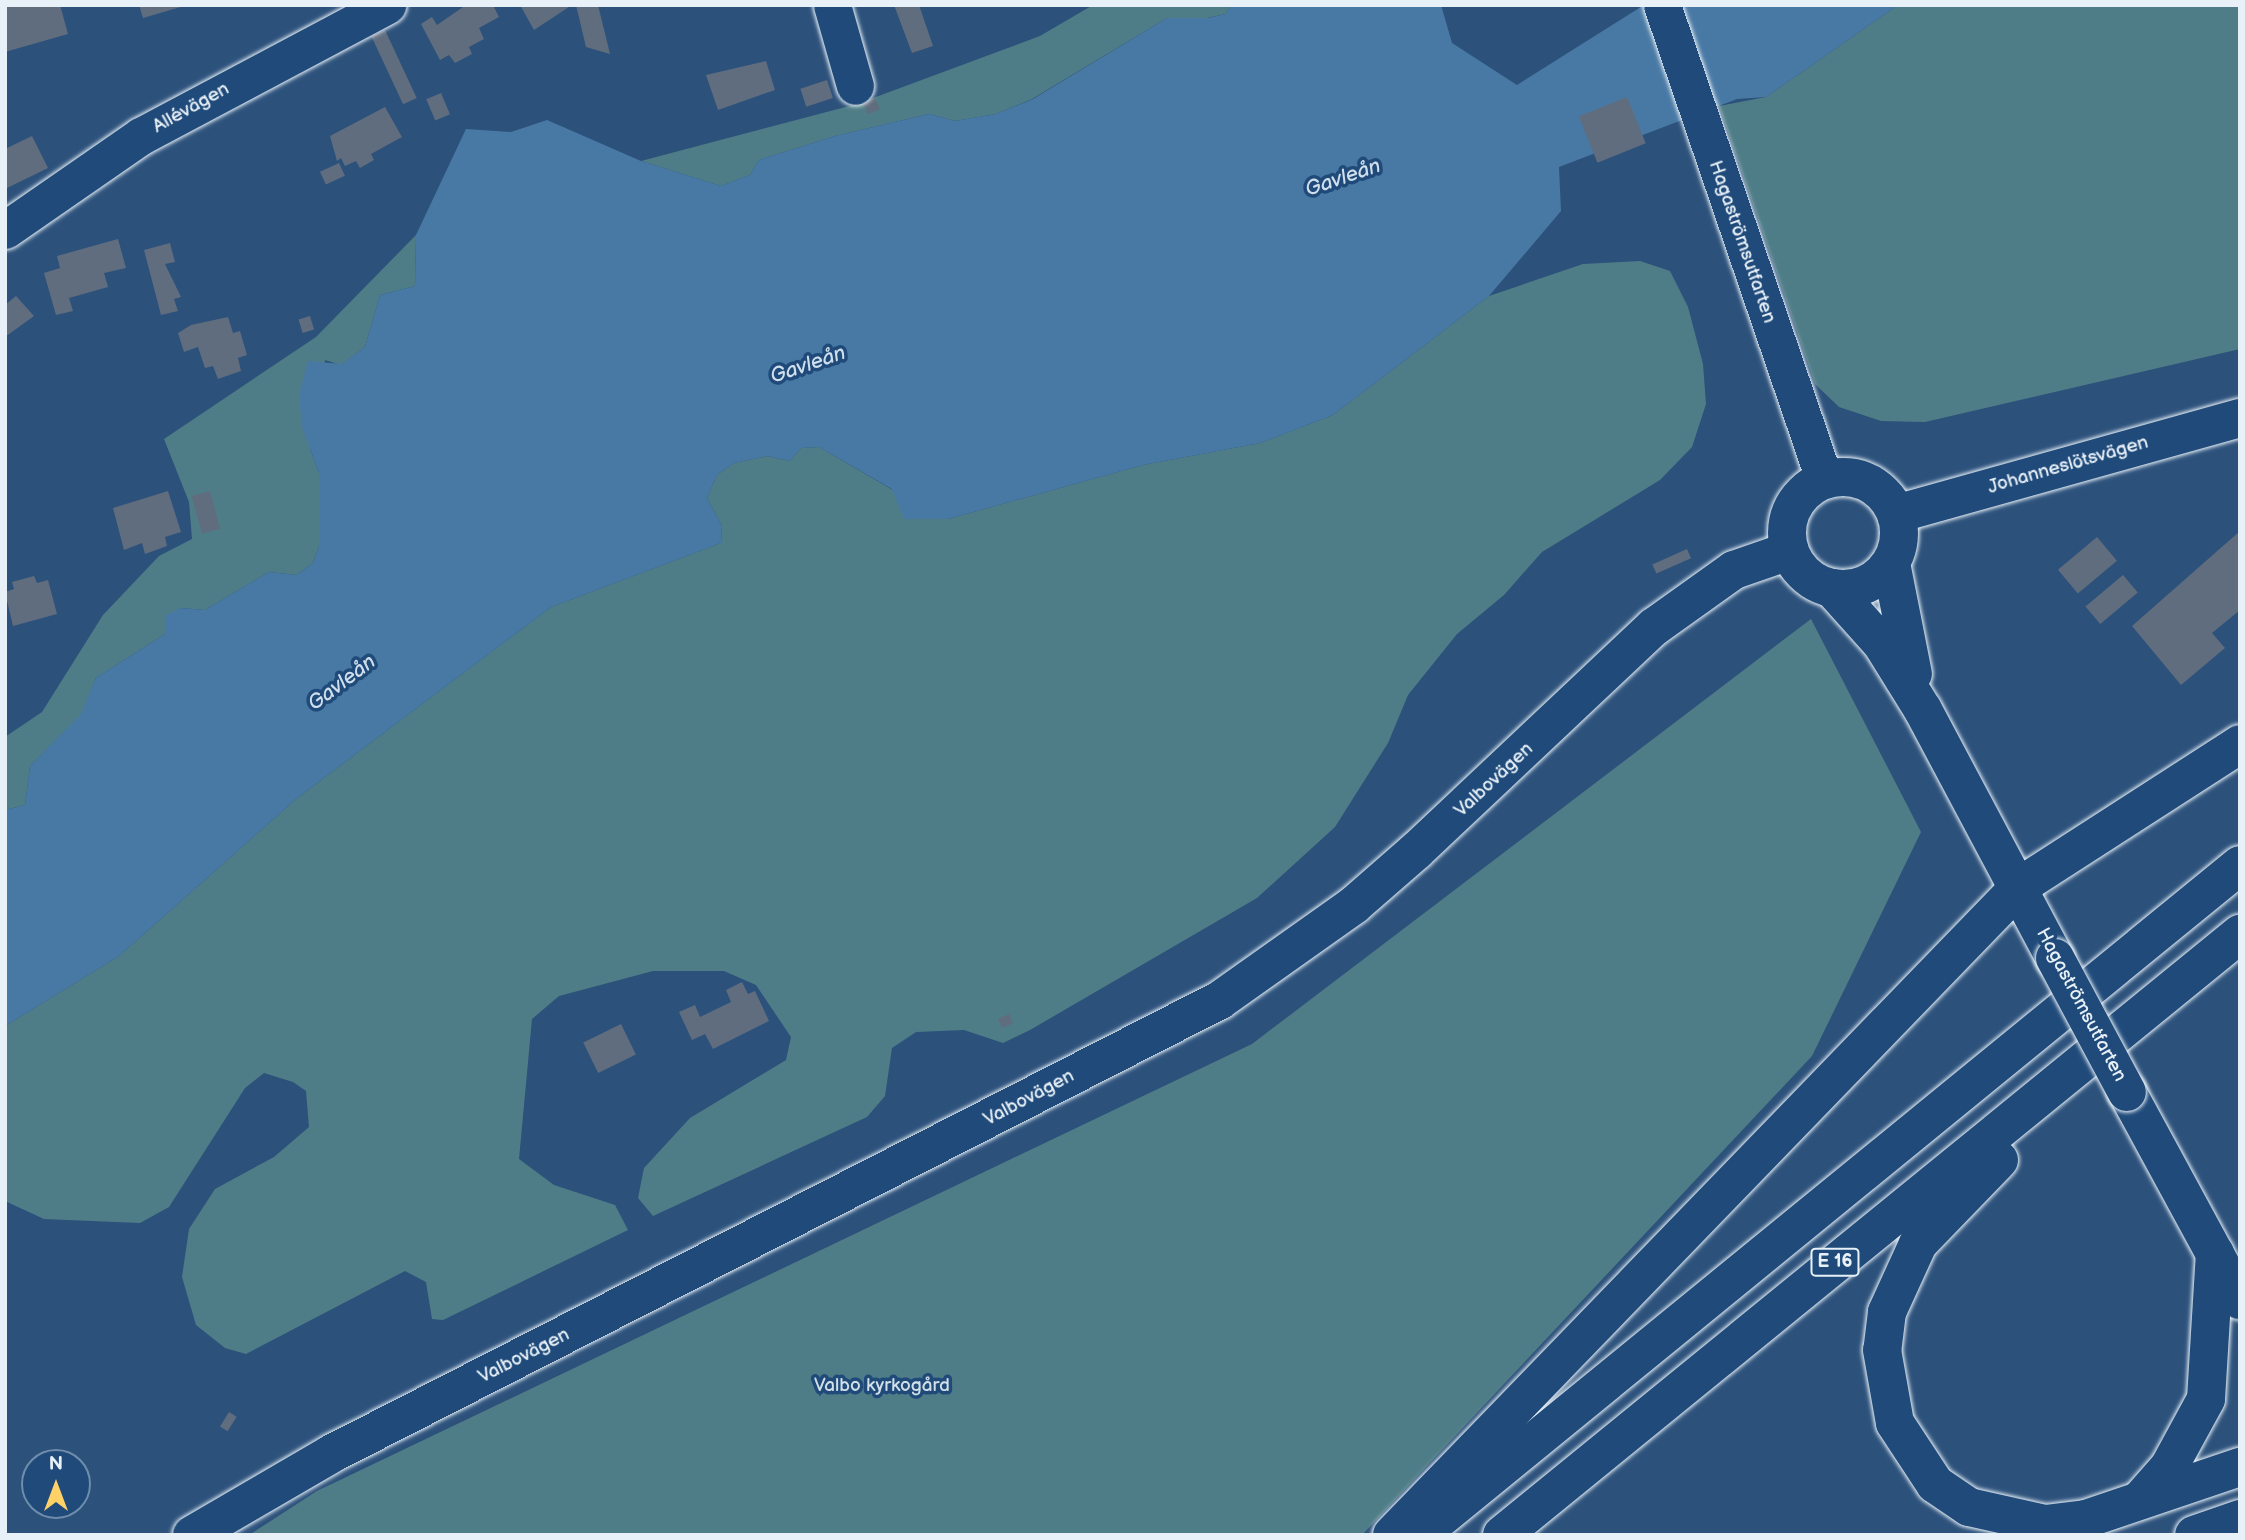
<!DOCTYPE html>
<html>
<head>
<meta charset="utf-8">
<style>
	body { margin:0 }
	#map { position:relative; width:2245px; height:1540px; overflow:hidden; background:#2c517b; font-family:"Balsamiq Sans",sans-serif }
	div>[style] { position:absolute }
	.green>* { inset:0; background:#4f7d87 }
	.water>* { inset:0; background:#4879a5 }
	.building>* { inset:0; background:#606d7f; transform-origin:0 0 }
	.roads { filter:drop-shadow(0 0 2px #e8f1f8) drop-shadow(0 0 2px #e8f1f8) }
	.minor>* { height:37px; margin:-18.5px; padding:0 18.5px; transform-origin:18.5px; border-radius:18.5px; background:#1f4a7a }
	.major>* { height:38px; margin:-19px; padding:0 19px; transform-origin:19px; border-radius:19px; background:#1f4a7a }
	.major>.ring { margin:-19px; padding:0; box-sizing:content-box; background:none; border:38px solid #1f4a7a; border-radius:50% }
	.highway>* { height:38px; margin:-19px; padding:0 19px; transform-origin:19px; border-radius:19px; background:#1f4a7a }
	.bridges { filter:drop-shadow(0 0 2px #e8f1f8) drop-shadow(0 0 2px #e8f1f8) }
	.major-bridge>* { height:38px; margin:-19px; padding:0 19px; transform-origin:19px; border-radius:19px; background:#1f4a7a }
	span { translate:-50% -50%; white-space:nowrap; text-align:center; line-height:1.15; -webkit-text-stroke:7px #1f4a7a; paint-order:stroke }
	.shield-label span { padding:2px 5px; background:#1f4a7a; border:2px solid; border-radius:5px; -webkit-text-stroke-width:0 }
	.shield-label { font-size:18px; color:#e8f1f8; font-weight:700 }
	.street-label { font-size:19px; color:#e8f1f8 }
	.park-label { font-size:19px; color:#d1e0e7 }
	.water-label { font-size:21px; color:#d0dfec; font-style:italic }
	.frame { position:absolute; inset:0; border:7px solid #e8f1f8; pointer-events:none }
	.north { position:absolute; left:21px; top:1449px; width:70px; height:70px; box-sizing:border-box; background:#1f4a7a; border:2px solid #6f8dac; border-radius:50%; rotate:0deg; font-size:19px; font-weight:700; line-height:28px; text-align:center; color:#e8f1f8 }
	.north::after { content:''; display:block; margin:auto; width:24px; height:32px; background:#ffd166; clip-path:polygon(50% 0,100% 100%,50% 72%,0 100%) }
</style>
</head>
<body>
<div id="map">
	<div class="green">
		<div style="clip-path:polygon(1093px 5px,1231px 5px,1226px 14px,1207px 18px,1167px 18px,1032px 99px,996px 114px,955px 121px,929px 114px,835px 136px,759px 160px,750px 175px,721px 186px,641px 161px,857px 104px,1040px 36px)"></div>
		<div style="clip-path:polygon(1898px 5px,2240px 5px,2240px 349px,1925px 422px,1881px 421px,1839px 407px,1815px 384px,1719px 106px,1766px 97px)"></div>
		<div style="clip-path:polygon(416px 235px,415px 286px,380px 295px,365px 347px,341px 365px,325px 360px,310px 449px,319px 473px,319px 546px,313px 563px,297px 575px,269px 572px,205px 610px,180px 608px,165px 634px,96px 678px,82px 714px,30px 766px,25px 805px,5px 810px,5px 737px,42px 712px,103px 615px,159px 556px,192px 539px,189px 502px,164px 439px,316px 337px)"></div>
		<div style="clip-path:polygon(1640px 261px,1670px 271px,1688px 307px,1703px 364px,1706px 404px,1692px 447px,1660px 480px,1542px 552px,1504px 595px,1457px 634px,1408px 695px,1388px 743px,1335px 827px,1257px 898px,1030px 1030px,1003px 1043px,964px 1030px,916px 1032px,892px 1048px,885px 1096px,867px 1117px,653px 1216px,638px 1198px,644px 1168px,690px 1118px,786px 1060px,791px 1037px,756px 985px,724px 971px,653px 971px,559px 996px,532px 1019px,519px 1159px,554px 1185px,615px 1205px,628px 1230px,443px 1320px,432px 1319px,426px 1282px,405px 1271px,246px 1354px,225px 1348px,196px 1325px,182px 1277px,189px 1229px,215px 1189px,274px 1157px,309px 1127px,306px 1091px,293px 1082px,264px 1073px,245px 1088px,169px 1207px,140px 1223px,44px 1219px,5px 1201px,5px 1026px,119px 956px,296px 799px,551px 607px,721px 543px,722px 526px,707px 498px,717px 475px,734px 463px,767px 456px,790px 461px,801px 448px,819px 447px,893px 490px,905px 519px,948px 519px,1143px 465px,1260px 443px,1333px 415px,1489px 296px,1583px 264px)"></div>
		<div style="clip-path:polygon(1811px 619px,1921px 832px,1812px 1056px,1362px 1535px,249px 1535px,317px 1491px,1252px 1044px)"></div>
	</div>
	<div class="water">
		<div style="clip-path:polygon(1231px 5px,1441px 5px,1452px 43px,1517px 85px,1644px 5px,1898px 5px,1766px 97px,1737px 99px,1559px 167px,1561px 211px,1489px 296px,1333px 415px,1260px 443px,1143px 465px,948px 519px,904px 519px,892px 489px,819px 447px,801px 448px,790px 461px,767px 456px,734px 463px,717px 475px,707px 498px,722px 526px,721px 543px,551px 607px,296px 799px,119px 956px,5px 1026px,5px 810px,25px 805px,30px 766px,81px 714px,96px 678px,165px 634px,165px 616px,180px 608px,205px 610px,269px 572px,297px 575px,313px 563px,319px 546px,319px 473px,302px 427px,299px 394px,308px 361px,342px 364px,365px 347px,380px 295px,415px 286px,416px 235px,466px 129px,511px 132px,547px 120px,641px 161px,721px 186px,750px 175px,759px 160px,835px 136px,929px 114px,955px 121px,996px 114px,1033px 99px,1167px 18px,1208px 18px,1226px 14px)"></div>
	</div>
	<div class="building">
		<div style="clip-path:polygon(5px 5px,60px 5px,68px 34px,5px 52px)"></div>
		<div style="clip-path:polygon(139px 5px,184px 5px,184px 6px,143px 18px)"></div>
		<div style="clip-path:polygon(466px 5px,493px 5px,499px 17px,479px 28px,484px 39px,469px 47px,472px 54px,455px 63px,449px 55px,440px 60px,421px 24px,432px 17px,437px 25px)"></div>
		<div style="clip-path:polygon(520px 5px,572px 5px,534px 30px)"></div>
		<div style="clip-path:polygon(576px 5px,598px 5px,610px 54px,586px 47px)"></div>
		<div style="clip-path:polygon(894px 5px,919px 5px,933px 46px,912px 53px)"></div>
		<div style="left:385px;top:30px;width:75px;height:15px;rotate:65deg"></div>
		<div style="clip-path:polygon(766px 61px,775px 90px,718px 110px,706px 75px)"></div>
		<div style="left:827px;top:80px;width:19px;height:28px;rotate:72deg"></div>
		<div style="left:441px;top:93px;width:23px;height:16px;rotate:67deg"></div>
		<div style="left:1627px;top:97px;width:50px;height:52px;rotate:68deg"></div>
		<div style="left:875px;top:98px;width:12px;height:13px;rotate:66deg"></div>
		<div style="clip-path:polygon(385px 107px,402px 137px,371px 154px,374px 160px,360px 168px,356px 161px,345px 166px,341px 158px,337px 161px,330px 136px)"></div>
		<div style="clip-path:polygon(32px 136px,48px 168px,5px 189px,5px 149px)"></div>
		<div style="left:339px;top:163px;width:14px;height:21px;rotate:65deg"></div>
		<div style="clip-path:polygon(118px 239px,126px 268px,104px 273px,108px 287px,69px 298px,73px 311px,56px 315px,44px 273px,60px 268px,57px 256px)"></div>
		<div style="clip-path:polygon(170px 243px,175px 262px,165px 264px,181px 297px,174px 299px,178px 311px,161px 315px,144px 250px)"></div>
		<div style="clip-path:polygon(16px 296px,34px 316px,5px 337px,5px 305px)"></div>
		<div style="left:310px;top:316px;width:14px;height:12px;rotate:73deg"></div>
		<div style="clip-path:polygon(228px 317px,233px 333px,240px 331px,247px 355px,238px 358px,241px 371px,218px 379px,213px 366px,205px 368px,198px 347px,184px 352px,178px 333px,191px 325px)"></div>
		<div style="clip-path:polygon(168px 491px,181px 532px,165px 537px,167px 546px,145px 554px,142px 543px,124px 550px,113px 508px)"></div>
		<div style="left:210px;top:491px;width:39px;height:19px;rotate:75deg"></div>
		<div style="clip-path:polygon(2240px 531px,2240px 610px,2212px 633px,2225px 648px,2181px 685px,2132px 626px)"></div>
		<div style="left:2097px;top:537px;width:31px;height:51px;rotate:50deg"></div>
		<div style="left:1687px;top:549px;width:10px;height:38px;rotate:66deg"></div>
		<div style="left:2123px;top:575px;width:23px;height:49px;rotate:50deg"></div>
		<div style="clip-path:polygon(34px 576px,37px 583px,48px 580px,57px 614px,13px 626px,5px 592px,14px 589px,12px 582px)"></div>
		<div style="clip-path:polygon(742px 982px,748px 994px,755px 991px,769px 1021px,713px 1049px,705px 1034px,692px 1040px,679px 1012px,695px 1005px,700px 1017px,731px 1002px,726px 990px)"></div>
		<div style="left:1009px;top:1014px;width:10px;height:12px;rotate:66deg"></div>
		<div style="left:621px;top:1024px;width:34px;height:42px;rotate:64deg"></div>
		<div style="left:229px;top:1412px;width:9px;height:17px;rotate:32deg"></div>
	</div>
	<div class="roads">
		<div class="minor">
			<div style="left:832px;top:5px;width:84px;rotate:74.1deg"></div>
			<div style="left:1662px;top:5px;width:501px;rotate:71.13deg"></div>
			<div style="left:5px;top:230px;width:165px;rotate:-34.7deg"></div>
			<div style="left:141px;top:136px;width:279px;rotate:-28deg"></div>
		</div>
		<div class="major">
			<div class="ring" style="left:1787px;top:477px;width:74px;height:74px"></div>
			<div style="left:1896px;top:514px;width:357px;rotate:-15.6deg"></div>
			<div style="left:1891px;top:563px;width:113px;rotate:78.8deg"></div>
			<div style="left:1832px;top:588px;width:75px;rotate:48.2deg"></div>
			<div style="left:1882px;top:644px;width:78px;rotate:58.2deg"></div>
			<div style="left:1923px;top:710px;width:281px;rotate:62deg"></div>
			<div style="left:2127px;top:1092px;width:237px;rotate:61.5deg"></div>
			<div style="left:192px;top:1535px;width:161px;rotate:-30.2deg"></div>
			<div style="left:331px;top:1454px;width:998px;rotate:-27.05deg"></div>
			<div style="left:1220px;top:1000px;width:164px;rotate:-35.3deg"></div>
			<div style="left:1354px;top:905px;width:82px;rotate:-41.1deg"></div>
			<div style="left:1416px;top:851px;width:327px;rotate:-43.3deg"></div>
			<div style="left:1654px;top:627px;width:98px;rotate:-35.5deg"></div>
			<div style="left:1734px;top:570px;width:58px;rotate:-19.1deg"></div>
		</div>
		<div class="highway">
			<div style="left:1999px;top:1160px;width:117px;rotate:134deg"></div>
			<div style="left:1918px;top:1244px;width:75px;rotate:114.5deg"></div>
			<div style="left:1887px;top:1312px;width:38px;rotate:97deg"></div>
			<div style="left:1882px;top:1350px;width:74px;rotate:79.9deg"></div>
			<div style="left:1895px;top:1423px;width:73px;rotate:56.7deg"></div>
			<div style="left:1935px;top:1484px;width:41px;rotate:34.1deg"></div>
			<div style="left:1969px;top:1507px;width:78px;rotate:12.6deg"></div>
			<div style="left:2045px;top:1524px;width:41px;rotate:-7deg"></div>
			<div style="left:2086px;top:1519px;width:163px;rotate:-18.7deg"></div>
			<div style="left:2140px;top:1500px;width:44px;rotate:-48.7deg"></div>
			<div style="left:2169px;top:1467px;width:77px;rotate:-61.4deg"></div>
			<div style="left:2206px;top:1399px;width:146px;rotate:-86.5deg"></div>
			<div style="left:1428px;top:1528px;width:1048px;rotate:-39.23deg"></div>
			<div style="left:1392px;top:1535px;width:903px;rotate:-45.94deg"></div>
			<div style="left:2020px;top:886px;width:262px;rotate:-32.8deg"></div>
			<div style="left:1502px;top:1535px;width:952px;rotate:-39.16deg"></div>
			<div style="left:2194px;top:1535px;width:49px;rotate:-19.2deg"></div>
		</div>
	</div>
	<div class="bridges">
		<div class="major-bridge">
			<div style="left:2055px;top:958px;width:152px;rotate:61.8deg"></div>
		</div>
	</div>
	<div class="shield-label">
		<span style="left:1835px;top:1262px">E 16</span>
	</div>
	<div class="street-label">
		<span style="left:191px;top:108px;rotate:-29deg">Allévägen</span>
		<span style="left:1742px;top:242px;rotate:71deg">Hagaströmsutfarten</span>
		<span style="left:2068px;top:465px;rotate:-16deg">Johanneslötsvägen</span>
		<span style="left:1494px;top:780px;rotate:-43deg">Valbovägen</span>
		<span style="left:2081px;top:1005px;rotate:62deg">Hagaströmsutfarten</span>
		<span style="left:1029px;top:1098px;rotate:-28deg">Valbovägen</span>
		<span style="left:524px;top:1356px;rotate:-27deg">Valbovägen</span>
	</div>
	<div class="park-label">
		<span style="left:882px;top:1386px">Valbo kyrkogård</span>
	</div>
	<div class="water-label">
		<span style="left:1343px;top:178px;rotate:-19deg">Gavleån</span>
		<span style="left:808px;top:365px;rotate:-19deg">Gavleån</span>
		<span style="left:342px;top:683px;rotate:-37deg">Gavleån</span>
	</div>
	<div class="frame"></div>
	<div class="north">N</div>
</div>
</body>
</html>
